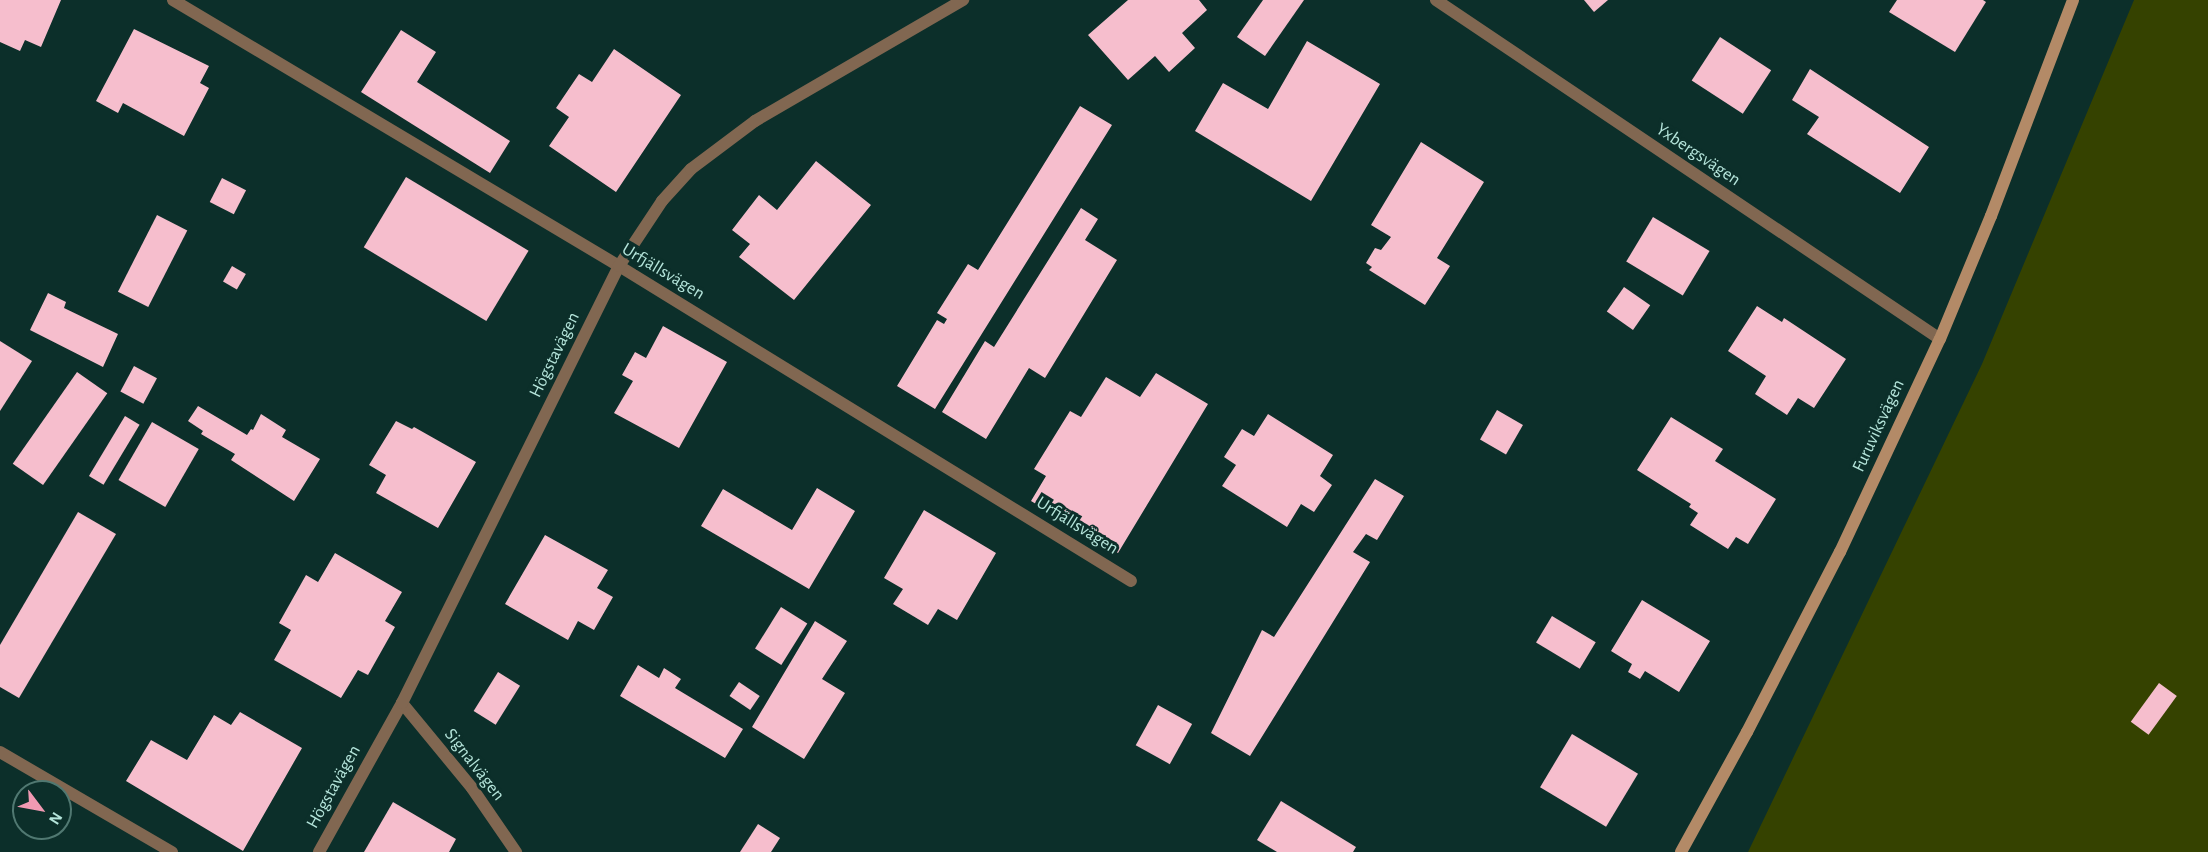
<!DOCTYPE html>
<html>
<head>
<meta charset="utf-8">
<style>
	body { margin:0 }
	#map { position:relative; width:2208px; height:852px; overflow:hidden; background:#0c2f2a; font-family:"Alegreya Sans",sans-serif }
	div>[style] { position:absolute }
	.green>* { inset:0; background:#354200 }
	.building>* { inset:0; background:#f6becd; transform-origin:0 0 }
	.street>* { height:12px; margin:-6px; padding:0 6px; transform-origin:6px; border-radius:6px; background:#816751 }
	.secondary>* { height:12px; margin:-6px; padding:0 6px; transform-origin:6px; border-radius:6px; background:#b38a67 }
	span { translate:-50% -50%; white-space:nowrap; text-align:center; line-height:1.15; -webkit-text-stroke:6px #0c2f2a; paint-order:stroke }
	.street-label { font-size:18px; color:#b5e5db }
	.north { position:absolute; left:12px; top:780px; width:60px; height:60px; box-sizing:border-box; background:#0c2f2a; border:2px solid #507871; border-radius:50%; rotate:122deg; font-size:16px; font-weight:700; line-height:24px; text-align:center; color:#b5e5db }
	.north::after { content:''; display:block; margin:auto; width:21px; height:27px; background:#f19ab3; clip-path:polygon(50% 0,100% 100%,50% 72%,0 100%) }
</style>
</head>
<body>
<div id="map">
	<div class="green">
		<div style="clip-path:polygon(2134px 0,2208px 0,2208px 852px,1748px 852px,1982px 364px)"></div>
	</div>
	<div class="building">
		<div style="clip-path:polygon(0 0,61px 0,41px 47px,25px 40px,20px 51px,0 42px)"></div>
		<div style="clip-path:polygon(1128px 0,1199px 0,1207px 10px,1182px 33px,1195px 48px,1169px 72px,1155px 56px,1128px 80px,1088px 35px)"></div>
		<div style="clip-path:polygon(1263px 0,1304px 0,1265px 56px,1237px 37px)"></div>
		<div style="clip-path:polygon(1584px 0,1608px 0,1594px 12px)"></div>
		<div style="clip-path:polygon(1897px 0,1983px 0,1986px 2px,1955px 52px,1889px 12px)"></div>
		<div style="clip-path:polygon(134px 29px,209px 66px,200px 83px,209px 88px,184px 136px,123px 103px,118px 113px,96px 101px)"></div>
		<div style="clip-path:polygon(401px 30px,436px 52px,417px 82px,510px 141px,490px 173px,361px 92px)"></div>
		<div style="left:1720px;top:37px;width:61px;height:52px;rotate:33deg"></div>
		<div style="clip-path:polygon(1307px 41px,1380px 84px,1311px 201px,1195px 131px,1223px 83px,1268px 109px)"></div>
		<div style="clip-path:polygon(614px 49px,681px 95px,616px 192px,549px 146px,569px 117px,556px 108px,579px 74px,592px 82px)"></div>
		<div style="clip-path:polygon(1810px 69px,1929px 147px,1900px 193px,1807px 134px,1819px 117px,1792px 100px)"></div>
		<div style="clip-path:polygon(1080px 106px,1112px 125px,935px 409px,897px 386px,937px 320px,944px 324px,947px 319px,937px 313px,968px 264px,978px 270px)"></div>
		<div style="clip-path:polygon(1421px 142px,1484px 182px,1437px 258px,1450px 266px,1425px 305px,1369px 270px,1372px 267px,1366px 263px,1375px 248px,1381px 250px,1391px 237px,1371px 225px)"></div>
		<div style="clip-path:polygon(816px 161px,871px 205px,794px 300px,739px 257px,750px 244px,732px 230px,759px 195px,777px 210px)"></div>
		<div style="left:406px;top:177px;width:143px;height:82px;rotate:31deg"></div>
		<div style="left:222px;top:178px;width:27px;height:27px;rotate:27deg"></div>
		<div style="clip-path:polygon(1081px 208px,1098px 219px,1085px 240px,1117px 260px,1045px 378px,1029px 368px,986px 439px,942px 412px,985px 341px,994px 347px)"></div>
		<div style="left:157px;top:215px;width:34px;height:86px;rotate:27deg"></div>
		<div style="left:1653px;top:217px;width:66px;height:52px;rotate:31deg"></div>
		<div style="left:232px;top:266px;width:16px;height:18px;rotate:30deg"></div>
		<div style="left:1624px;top:287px;width:32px;height:30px;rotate:35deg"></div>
		<div style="clip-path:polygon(48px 293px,66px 302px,64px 308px,118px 334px,103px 367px,30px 330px)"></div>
		<div style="clip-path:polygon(1757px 306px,1782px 322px,1784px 318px,1846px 359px,1814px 408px,1798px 398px,1787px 415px,1755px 394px,1766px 376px,1728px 351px)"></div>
		<div style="clip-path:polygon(663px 326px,727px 362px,679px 448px,614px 413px,633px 381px,622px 375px,635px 352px,646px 358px)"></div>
		<div style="clip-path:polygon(0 341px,32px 361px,0 411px)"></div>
		<div style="left:134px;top:366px;width:26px;height:29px;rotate:28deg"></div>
		<div style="left:77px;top:372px;width:37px;height:112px;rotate:35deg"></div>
		<div style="clip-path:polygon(1156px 373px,1208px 404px,1118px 553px,1031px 501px,1046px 476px,1034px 469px,1070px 411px,1081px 417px,1106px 377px,1140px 397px)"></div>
		<div style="clip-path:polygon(198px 406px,247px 435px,251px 429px,253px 430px,261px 414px,286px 430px,282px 437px,320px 459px,294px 501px,231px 460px,235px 454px,201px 434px,203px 431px,188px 421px)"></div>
		<div style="left:1497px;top:410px;width:30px;height:34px;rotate:30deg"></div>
		<div style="clip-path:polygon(1268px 414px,1333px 455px,1320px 476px,1332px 485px,1314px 512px,1301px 504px,1287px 527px,1222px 486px,1236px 465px,1224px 457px,1242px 429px,1254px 436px)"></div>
		<div style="left:125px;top:416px;width:17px;height:70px;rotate:31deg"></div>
		<div style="clip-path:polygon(1671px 417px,1723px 449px,1715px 461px,1776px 499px,1748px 544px,1736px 537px,1728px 549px,1690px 525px,1698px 513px,1689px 507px,1691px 504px,1637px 470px)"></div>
		<div style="clip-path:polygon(396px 421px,412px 429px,414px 427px,476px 462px,438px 528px,376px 493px,386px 475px,369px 465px)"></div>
		<div style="left:152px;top:422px;width:54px;height:67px;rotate:30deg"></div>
		<div style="clip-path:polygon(1375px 479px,1404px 496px,1377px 540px,1366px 534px,1353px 552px,1370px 562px,1250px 756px,1211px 733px,1262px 630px,1274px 637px)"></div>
		<div style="clip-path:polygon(817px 488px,855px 511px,809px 589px,701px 526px,723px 489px,792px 530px)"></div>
		<div style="clip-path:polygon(924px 510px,996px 553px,957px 620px,938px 609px,928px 625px,893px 604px,903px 589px,884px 578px)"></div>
		<div style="clip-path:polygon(78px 512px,116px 534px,19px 698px,0 687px,0 645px)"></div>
		<div style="clip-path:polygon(545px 535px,608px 570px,597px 588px,613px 597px,594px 630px,578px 621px,568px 640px,505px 604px)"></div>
		<div style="clip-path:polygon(335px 553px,402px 592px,385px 621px,395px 627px,368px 675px,358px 670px,341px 698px,274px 660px,291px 630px,279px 623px,306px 575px,318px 582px)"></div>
		<div style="clip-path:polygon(1642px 600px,1710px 641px,1679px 692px,1645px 671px,1640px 679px,1628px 672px,1632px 664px,1611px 651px)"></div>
		<div style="left:781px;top:607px;width:31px;height:49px;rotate:32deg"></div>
		<div style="left:1552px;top:616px;width:51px;height:31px;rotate:31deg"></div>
		<div style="clip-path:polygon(815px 621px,847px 641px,822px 679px,845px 693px,804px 759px,752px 727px)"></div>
		<div style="clip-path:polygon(638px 665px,659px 678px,664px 668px,681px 679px,675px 688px,743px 729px,725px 758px,620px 696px)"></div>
		<div style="left:498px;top:672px;width:26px;height:46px;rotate:32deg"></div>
		<div style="left:739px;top:682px;width:25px;height:17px;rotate:34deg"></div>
		<div style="left:2159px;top:683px;width:22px;height:48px;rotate:36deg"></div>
		<div style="left:1158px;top:705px;width:39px;height:46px;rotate:29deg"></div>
		<div style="clip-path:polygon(240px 712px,302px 748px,243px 851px,126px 781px,151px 740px,187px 760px,214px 715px,231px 725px)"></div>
		<div style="left:1572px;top:734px;width:77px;height:62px;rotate:31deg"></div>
		<div style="clip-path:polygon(1281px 801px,1356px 847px,1353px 852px,1277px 852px,1257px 840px)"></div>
		<div style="clip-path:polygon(393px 802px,456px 839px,449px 852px,364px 852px)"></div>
		<div style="clip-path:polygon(758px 824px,780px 838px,771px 852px,740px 852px)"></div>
	</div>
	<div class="street">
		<div style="left:173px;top:0;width:519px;rotate:30.81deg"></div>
		<div style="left:619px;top:266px;width:601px;rotate:31.6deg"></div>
		<div style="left:1436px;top:0;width:607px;rotate:33.93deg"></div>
		<div style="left:402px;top:703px;width:110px;rotate:50.5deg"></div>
		<div style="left:472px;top:788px;width:78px;rotate:55.5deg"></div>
		<div style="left:0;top:752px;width:199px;rotate:30.2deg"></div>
		<div style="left:319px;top:852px;width:171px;rotate:-60.9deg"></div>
		<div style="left:402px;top:703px;width:488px;rotate:-63.6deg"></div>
		<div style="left:619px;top:266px;width:78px;rotate:-56.5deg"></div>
		<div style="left:662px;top:201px;width:43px;rotate:-47.8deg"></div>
		<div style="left:691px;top:169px;width:80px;rotate:-36.9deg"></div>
		<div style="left:755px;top:121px;width:241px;rotate:-30.2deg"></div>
	</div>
	<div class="secondary">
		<div style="left:1681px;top:852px;width:137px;rotate:-61.2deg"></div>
		<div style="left:1747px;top:732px;width:203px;rotate:-62.7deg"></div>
		<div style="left:1840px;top:552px;width:235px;rotate:-64.9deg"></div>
		<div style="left:1940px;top:339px;width:133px;rotate:-67.5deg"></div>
		<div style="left:1991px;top:216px;width:231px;rotate:-69.2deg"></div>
	</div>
	<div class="street-label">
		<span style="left:1698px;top:155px;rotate:34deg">Yxbergsvägen</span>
		<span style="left:663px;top:272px;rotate:31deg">Urfjällsvägen</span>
		<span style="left:555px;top:355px;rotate:-64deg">Högstavägen</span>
		<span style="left:1879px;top:426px;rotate:-65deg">Furuviksvägen</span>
		<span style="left:1077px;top:526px;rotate:32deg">Urfjällsvägen</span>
		<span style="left:474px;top:765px;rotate:52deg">Signalvägen</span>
		<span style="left:334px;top:787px;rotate:-61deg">Högstavägen</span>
	</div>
	<div class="north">N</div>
</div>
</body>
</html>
